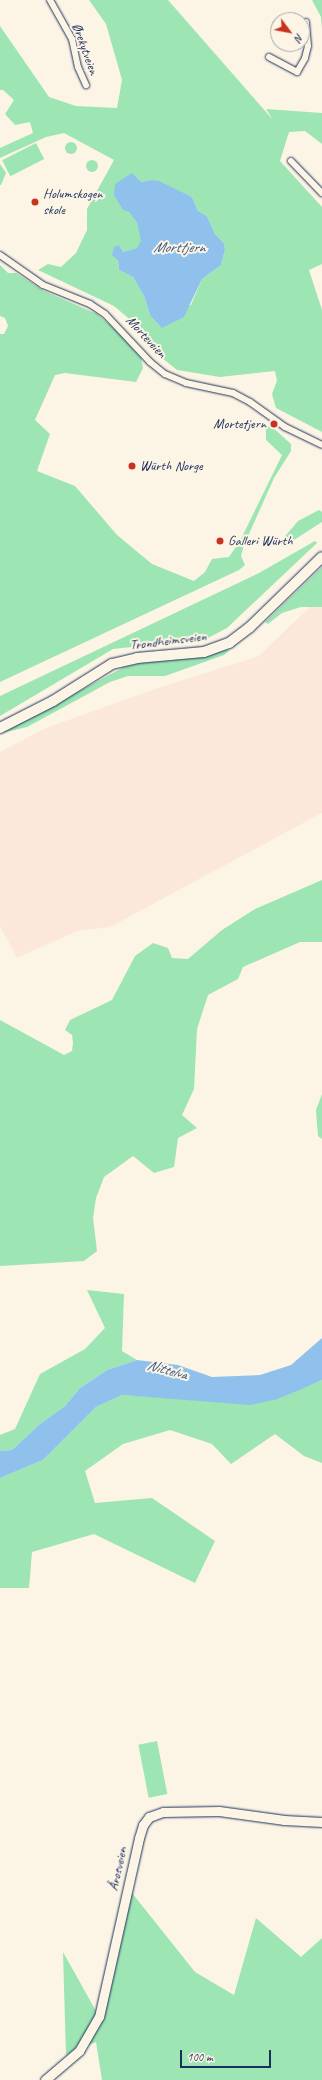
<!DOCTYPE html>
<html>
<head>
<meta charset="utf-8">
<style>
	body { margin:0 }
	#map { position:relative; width:322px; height:2080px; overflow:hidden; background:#fcf5e5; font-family:Caveat,sans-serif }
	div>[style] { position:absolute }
	.built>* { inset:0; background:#fbe8da }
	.green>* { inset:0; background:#9de5b3; transform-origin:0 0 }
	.round { border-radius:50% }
	.water>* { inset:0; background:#90c1ec }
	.roads { filter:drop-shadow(0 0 1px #1b2f5e) drop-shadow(0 0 1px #1b2f5e) }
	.minor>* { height:6px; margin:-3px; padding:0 3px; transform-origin:3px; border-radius:3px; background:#fcf5e5 }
	.secondary>* { height:9px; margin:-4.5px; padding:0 4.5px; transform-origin:4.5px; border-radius:4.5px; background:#fcf5e5 }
	.primary>* { height:10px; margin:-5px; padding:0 5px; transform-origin:5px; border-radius:5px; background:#fcf5e5 }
	.dots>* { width:11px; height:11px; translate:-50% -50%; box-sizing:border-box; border:2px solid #fcf5e5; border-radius:50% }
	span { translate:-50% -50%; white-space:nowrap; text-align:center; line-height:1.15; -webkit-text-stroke:4px #fcf5e5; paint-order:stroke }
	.street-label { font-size:14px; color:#1b2f5e }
	.poi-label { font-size:14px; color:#1b2f5e }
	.left { translate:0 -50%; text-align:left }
	.right { translate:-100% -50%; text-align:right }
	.water-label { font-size:15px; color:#385482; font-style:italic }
	.north { position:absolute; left:270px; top:12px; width:40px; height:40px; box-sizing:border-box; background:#fcf5e5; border:1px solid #a2a6af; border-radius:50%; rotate:122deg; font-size:11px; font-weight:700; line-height:16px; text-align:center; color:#1b2f5e }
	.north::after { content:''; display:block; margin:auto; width:14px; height:18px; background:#c8321e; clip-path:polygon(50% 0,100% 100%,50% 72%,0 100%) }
	.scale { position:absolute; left:180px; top:2050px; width:91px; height:18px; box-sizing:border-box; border:2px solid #1b2f5e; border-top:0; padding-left:5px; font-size:12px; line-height:14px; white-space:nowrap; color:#1b2f5e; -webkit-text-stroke:3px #fcf5e5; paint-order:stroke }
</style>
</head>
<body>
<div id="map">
	<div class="built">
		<div style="clip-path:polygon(322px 595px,322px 813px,110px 927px,77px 931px,17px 958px,0 926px,0 752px,46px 728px,158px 688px,259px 656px)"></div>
	</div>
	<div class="green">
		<div style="clip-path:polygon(evenodd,89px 0,168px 0,273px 120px,266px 109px,322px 113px,322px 144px,305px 131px,289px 132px,280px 161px,322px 207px,322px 264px,309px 270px,322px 310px,322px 432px,276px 408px,272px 394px,277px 381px,275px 371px,220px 377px,177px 370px,162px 358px,127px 317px,114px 306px,38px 270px,48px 264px,61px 267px,76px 253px,87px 230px,87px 209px,114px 160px,64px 133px,46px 137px,0 158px,0 148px,33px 133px,30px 122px,15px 125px,5px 114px,14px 100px,3px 90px,0 90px,0 26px,49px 97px,76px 106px,117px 108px,122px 80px,106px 24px,89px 0,151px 180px,192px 197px,198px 211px,207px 216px,215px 234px,224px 243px,225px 250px,221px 265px,202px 279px,191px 305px,150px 315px,144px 296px,133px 277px,119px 270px,118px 260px,119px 245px,123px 252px,138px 248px,142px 241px,137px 223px,129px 212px,141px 182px,151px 180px)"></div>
		<div style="clip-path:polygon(312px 0,322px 0,322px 29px,321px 17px)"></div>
		<div class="round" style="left:65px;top:142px;width:12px;height:12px"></div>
		<div style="left:36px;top:143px;width:18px;height:38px;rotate:63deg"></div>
		<div class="round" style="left:86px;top:160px;width:12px;height:12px"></div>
		<div style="clip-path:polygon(0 164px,6px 173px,1px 185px,0 185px)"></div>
		<div style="clip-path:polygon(0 265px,8px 273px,16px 273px,44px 291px,97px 314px,116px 330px,141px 358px,143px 368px,136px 382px,65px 373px,55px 375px,35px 420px,50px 434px,37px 471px,75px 486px,117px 535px,152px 564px,194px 581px,205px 572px,212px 559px,229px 557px,240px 541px,282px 455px,266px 440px,266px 426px,271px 426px,291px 444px,291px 451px,274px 478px,244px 545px,241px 556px,245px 565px,239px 570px,0 682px,0 334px,4px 334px,8px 326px,5px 318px,0 316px)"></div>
		<div style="clip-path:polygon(319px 510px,322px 512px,322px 522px,283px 547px,281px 541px,298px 521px)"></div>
		<div style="clip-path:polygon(315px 541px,317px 543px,227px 628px,206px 639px,113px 649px,0 716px,0 696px,259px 573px)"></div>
		<div style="clip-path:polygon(322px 567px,322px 607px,301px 607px,282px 613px,268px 624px,265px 622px)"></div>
		<div style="clip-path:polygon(223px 650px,230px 650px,224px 655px,165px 676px,128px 676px,110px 682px,27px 727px,2px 733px,124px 667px,143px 662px,207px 656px)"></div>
		<div style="clip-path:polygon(322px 880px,322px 942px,300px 942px,243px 967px,238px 979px,208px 995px,197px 1029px,194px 1089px,182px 1115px,197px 1128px,178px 1138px,174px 1167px,154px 1173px,133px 1156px,104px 1177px,96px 1198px,93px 1218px,97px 1251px,84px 1261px,0 1266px,0 1020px,64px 1055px,72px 1051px,73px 1043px,72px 1035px,65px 1030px,70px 1020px,112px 1000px,135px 956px,153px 943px,168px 948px,172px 958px,188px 959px,222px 930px,255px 909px)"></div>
		<div style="clip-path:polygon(322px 1094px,322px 1139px,318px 1136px,316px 1110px)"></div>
		<div style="clip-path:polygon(87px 1290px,124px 1294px,122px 1351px,137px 1360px,107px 1370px,80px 1388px,65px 1406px,40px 1424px,12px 1450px,0 1451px,0 1435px,15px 1429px,40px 1374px,85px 1349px,105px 1328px)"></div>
		<div style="clip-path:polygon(322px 1380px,322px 1463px,304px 1456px,275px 1434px,231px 1464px,212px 1444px,170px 1430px,123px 1444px,85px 1471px,95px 1503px,152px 1498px,215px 1541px,195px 1583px,94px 1534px,32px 1552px,29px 1588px,0 1588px,0 1478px,43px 1460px,96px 1407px,122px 1395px,194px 1399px,278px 1399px)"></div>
		<div style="left:157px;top:1741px;width:54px;height:19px;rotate:79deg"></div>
		<div style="clip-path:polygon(132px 1893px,195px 1972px,234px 1995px,256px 1918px,301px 1957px,322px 1938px,322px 2080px,102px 2080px,96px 2042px,66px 2055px,63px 1952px,101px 2020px)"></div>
	</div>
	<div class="water">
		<div style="clip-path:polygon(132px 173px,141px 182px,151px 180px,159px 181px,192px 197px,198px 211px,207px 216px,215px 234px,224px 243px,225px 250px,221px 265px,202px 279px,184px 317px,162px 328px,150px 315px,144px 296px,133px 277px,119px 270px,118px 260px,112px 255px,114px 247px,119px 245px,123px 252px,137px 248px,141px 241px,137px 223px,129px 212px,123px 210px,114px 195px,115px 184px)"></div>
		<div style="clip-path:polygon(322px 1338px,322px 1380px,302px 1389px,278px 1399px,250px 1405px,122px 1395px,96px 1407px,43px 1460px,0 1478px,0 1451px,12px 1450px,40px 1424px,65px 1406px,80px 1388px,107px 1370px,137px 1360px,178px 1365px,212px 1377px,260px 1375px,291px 1365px)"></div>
	</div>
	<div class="roads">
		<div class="minor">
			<div style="left:50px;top:0;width:45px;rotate:60.6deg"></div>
			<div style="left:72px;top:39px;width:29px;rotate:78deg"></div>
			<div style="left:78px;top:67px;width:20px;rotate:66deg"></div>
			<div style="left:269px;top:57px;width:32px;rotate:28deg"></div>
			<div style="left:297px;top:72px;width:16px;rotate:-60deg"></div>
			<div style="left:305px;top:58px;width:12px;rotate:-76deg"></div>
			<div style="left:308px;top:46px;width:24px;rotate:-95deg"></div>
			<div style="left:291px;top:161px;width:45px;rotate:45.9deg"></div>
			<div style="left:0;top:255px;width:52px;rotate:34.9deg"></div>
			<div style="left:43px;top:285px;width:51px;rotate:22deg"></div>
			<div style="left:90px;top:304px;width:18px;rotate:34deg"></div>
			<div style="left:105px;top:314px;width:66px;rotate:46.8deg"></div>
			<div style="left:150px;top:362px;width:19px;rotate:39deg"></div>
			<div style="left:165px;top:374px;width:23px;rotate:23deg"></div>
			<div style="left:186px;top:383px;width:48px;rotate:12deg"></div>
			<div style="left:233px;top:393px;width:19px;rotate:28deg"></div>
			<div style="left:250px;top:402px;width:43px;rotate:35.5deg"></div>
			<div style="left:285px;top:427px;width:41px;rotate:25.9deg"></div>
		</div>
		<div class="secondary">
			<div style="left:45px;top:2080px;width:45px;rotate:-40.5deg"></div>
			<div style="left:79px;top:2051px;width:39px;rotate:-60deg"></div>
			<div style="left:99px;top:2017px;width:183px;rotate:-77.4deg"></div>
			<div style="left:139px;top:1838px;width:14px;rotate:-73deg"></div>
			<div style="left:143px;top:1825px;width:10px;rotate:-53deg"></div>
			<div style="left:149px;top:1817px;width:15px;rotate:-20deg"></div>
			<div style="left:163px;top:1812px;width:56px;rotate:-1deg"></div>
			<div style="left:219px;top:1811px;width:66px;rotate:7.9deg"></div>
			<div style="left:284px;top:1820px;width:38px;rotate:3deg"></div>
		</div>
		<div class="primary">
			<div style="left:0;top:728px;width:59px;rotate:-27deg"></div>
			<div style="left:53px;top:701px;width:70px;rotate:-32.1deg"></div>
			<div style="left:112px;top:664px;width:26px;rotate:-13deg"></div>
			<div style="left:137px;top:658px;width:67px;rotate:-5.1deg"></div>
			<div style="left:204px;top:652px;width:27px;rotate:-20deg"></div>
			<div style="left:229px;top:643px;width:26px;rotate:-37deg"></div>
			<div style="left:250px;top:627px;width:100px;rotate:-44.2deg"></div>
		</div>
	</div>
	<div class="dots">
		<div style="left:35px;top:202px;background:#c8321e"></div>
		<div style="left:274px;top:424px;background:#c8321e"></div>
		<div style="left:132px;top:466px;background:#c8321e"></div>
		<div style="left:220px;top:541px;background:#c8321e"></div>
	</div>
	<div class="street-label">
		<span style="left:85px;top:49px;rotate:70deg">Ørekytveien</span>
		<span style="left:146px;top:337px;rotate:47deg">Morteveien</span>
		<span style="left:168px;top:641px;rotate:-7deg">Trondheimsveien</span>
		<span style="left:118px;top:1869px;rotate:-77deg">Årosveien</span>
	</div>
	<div class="poi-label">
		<span class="left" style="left:43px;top:202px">Holumskogen<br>skole</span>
		<span class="right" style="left:266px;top:424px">Mortetjern</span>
		<span class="left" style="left:140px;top:466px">Würth Norge</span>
		<span class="left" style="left:228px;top:541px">Galleri Würth</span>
	</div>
	<div class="water-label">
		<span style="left:179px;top:248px">Morttjern</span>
		<span style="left:167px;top:1370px;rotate:15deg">Nittelva</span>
	</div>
	<div class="north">N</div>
	<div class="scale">100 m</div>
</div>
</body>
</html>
